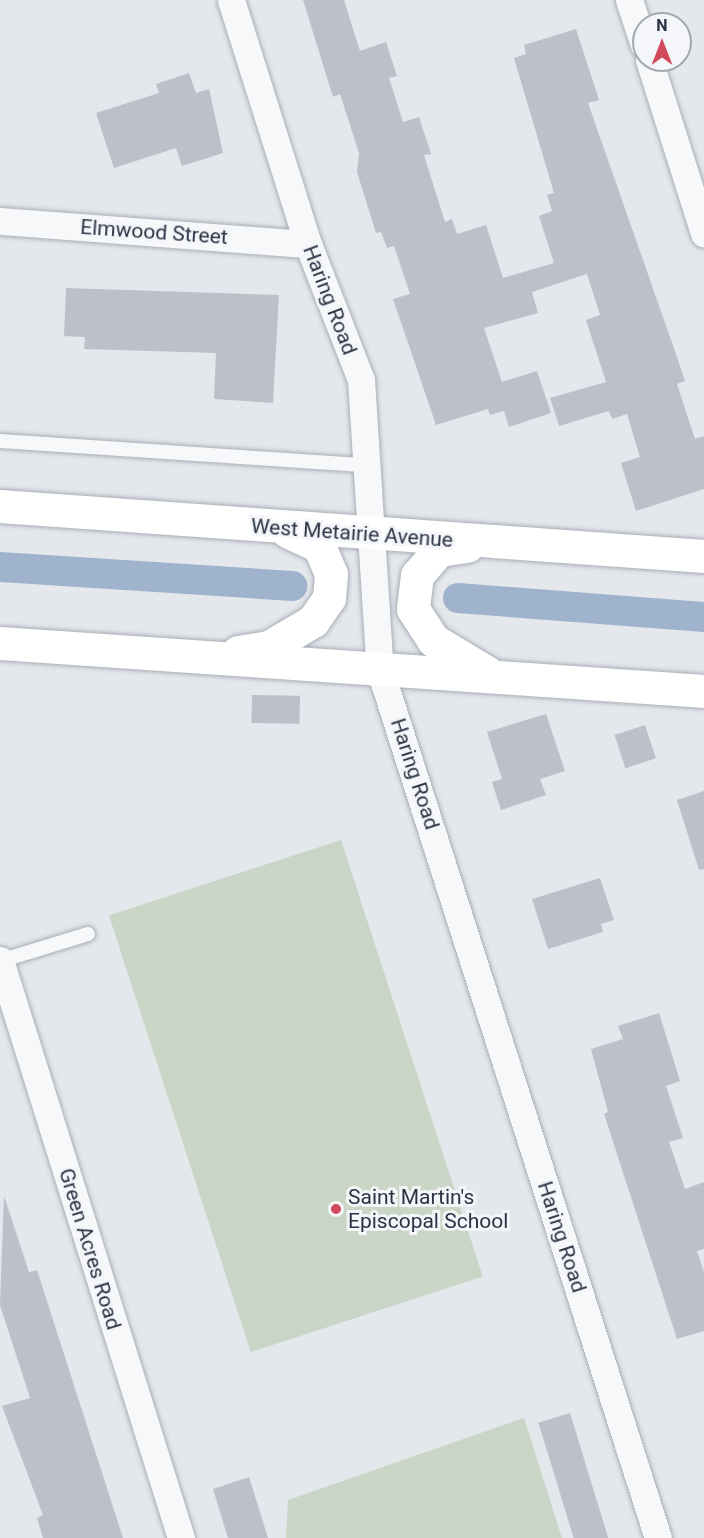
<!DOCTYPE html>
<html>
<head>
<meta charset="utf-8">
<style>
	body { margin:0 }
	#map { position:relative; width:704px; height:1538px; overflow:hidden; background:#e4e7ec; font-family:Roboto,sans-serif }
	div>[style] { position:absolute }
	.green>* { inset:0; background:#c9d6c5; transform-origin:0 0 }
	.canal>* { height:30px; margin:-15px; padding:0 15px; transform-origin:15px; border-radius:15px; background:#9fb4cc }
	.building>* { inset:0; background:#bbc0ca; transform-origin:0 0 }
	.roads { filter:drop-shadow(0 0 2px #a9aeb7) drop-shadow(0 0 2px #a9aeb7) }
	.lane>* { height:14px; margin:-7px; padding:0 7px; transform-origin:7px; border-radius:7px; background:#f7f8fa }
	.street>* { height:27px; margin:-13.5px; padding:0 13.5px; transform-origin:13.5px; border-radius:13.5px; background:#f7f8fa }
	.secondary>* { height:33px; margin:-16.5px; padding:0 16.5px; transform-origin:16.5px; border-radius:16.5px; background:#fff }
	.dots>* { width:16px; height:16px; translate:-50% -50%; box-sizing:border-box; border:3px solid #f4f6f9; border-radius:50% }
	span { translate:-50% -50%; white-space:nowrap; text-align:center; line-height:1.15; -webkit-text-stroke:6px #f4f6f9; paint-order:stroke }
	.street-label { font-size:21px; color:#2b3445 }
	.poi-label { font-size:21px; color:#2b3445 }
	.left { translate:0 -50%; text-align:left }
	.north { position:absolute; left:632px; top:12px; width:60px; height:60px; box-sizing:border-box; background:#f4f6f9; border:2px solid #a4a8b1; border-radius:50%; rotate:0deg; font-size:16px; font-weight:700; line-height:24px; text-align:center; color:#2b3445 }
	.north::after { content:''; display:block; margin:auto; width:21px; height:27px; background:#d1495b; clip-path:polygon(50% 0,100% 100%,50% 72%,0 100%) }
</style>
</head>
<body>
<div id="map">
	<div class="green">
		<div style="left:341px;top:840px;width:459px;height:244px;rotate:72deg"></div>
		<div style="clip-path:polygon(524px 1418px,562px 1538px,286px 1538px,288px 1500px)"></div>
	</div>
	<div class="canal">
		<div style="left:0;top:567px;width:293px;rotate:3.7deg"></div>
		<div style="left:458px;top:598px;width:247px;rotate:4.4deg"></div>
	</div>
	<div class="building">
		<div style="clip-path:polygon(303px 0,344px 0,360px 51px,386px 42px,397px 76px,389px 78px,403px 122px,419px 117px,431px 154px,424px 155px,445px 222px,452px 219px,457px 234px,486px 225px,503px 278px,554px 263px,539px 216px,552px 211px,547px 195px,554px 193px,514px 58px,526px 54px,524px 45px,576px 29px,599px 100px,588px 103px,677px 357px,685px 381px,677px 384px,695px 439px,704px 436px,704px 489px,636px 511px,621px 463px,640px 457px,627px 414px,612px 419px,609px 411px,559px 426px,550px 398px,606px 382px,586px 320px,600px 315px,587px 274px,532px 292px,538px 313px,484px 328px,502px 382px,537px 371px,551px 413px,509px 427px,504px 411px,490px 415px,488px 409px,436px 425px,393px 299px,410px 294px,394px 246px,387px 248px,381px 232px,376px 233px,357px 172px,359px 153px,340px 94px,333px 97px)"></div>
		<div style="clip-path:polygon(189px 73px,196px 93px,209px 89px,223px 153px,182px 166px,176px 148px,114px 168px,96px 113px,159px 93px,156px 84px)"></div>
		<div style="clip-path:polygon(66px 288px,279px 295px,273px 403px,214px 399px,216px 353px,84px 349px,85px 337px,64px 336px)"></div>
		<div style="left:252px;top:695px;width:48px;height:28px;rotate:1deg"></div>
		<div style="clip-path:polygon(546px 714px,565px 771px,540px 779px,546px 795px,501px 810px,492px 782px,502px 779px,487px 732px)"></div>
		<div style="left:645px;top:725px;width:35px;height:32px;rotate:72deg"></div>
		<div style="clip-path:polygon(704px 791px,704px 869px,699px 870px,677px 800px)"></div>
		<div style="clip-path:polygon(600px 878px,614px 920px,601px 924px,603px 932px,548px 949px,532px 899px)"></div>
		<div style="clip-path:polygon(659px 1013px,680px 1081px,666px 1086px,683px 1138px,669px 1142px,685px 1189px,704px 1182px,704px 1249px,697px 1251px,704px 1272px,704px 1331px,677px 1339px,604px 1114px,608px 1112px,591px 1049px,623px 1039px,618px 1026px)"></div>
		<div style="clip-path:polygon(4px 1196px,29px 1272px,37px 1270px,123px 1538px,43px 1538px,37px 1518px,43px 1515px,2px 1406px,30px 1398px,0 1305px)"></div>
		<div style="left:570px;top:1413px;width:131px;height:33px;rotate:73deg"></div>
		<div style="clip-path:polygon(249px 1477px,268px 1538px,228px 1538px,213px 1489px)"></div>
	</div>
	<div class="roads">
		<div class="lane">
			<div style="left:0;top:441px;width:366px;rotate:3.8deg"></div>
			<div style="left:0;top:961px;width:92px;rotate:-17.1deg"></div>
		</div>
		<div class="street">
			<div style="left:231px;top:0;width:256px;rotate:72.5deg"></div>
			<div style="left:308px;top:244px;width:146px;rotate:68.7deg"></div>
			<div style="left:361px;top:380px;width:291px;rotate:86.3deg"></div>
			<div style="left:380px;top:670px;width:911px;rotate:72.24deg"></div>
			<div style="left:629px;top:0;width:47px;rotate:71.6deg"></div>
			<div style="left:649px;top:60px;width:182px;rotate:72.4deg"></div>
			<div style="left:0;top:221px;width:309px;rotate:4.3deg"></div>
			<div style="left:0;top:960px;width:606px;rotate:72.61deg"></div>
		</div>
		<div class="secondary">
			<div style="left:0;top:506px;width:706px;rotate:4.06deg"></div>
			<div style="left:467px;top:546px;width:28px;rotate:172deg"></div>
			<div style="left:439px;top:550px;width:33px;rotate:131deg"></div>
			<div style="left:417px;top:575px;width:34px;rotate:97deg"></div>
			<div style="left:413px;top:609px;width:37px;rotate:57deg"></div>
			<div style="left:433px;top:640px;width:64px;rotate:31deg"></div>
			<div style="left:0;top:643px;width:706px;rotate:3.9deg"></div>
			<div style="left:238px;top:652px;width:31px;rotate:-9deg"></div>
			<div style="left:269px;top:647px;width:51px;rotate:-30.6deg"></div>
			<div style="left:313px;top:621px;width:28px;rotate:-55deg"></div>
			<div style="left:329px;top:598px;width:24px;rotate:-85deg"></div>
			<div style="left:331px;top:574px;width:30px;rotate:-113deg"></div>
			<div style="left:319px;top:546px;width:35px;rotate:-155deg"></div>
		</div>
	</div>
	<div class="dots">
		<div style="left:336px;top:1209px;background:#d1495b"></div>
	</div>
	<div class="street-label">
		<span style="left:154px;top:232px;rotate:4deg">Elmwood Street</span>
		<span style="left:330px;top:300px;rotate:69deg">Haring Road</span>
		<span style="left:352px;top:533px;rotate:4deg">West Metairie Avenue</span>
		<span style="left:415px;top:774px;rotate:72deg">Haring Road</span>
		<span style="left:562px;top:1237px;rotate:72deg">Haring Road</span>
		<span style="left:90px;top:1249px;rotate:73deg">Green Acres Road</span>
	</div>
	<div class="poi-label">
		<span class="left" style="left:348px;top:1209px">Saint Martin's<br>Episcopal School</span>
	</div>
	<div class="north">N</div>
</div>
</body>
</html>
